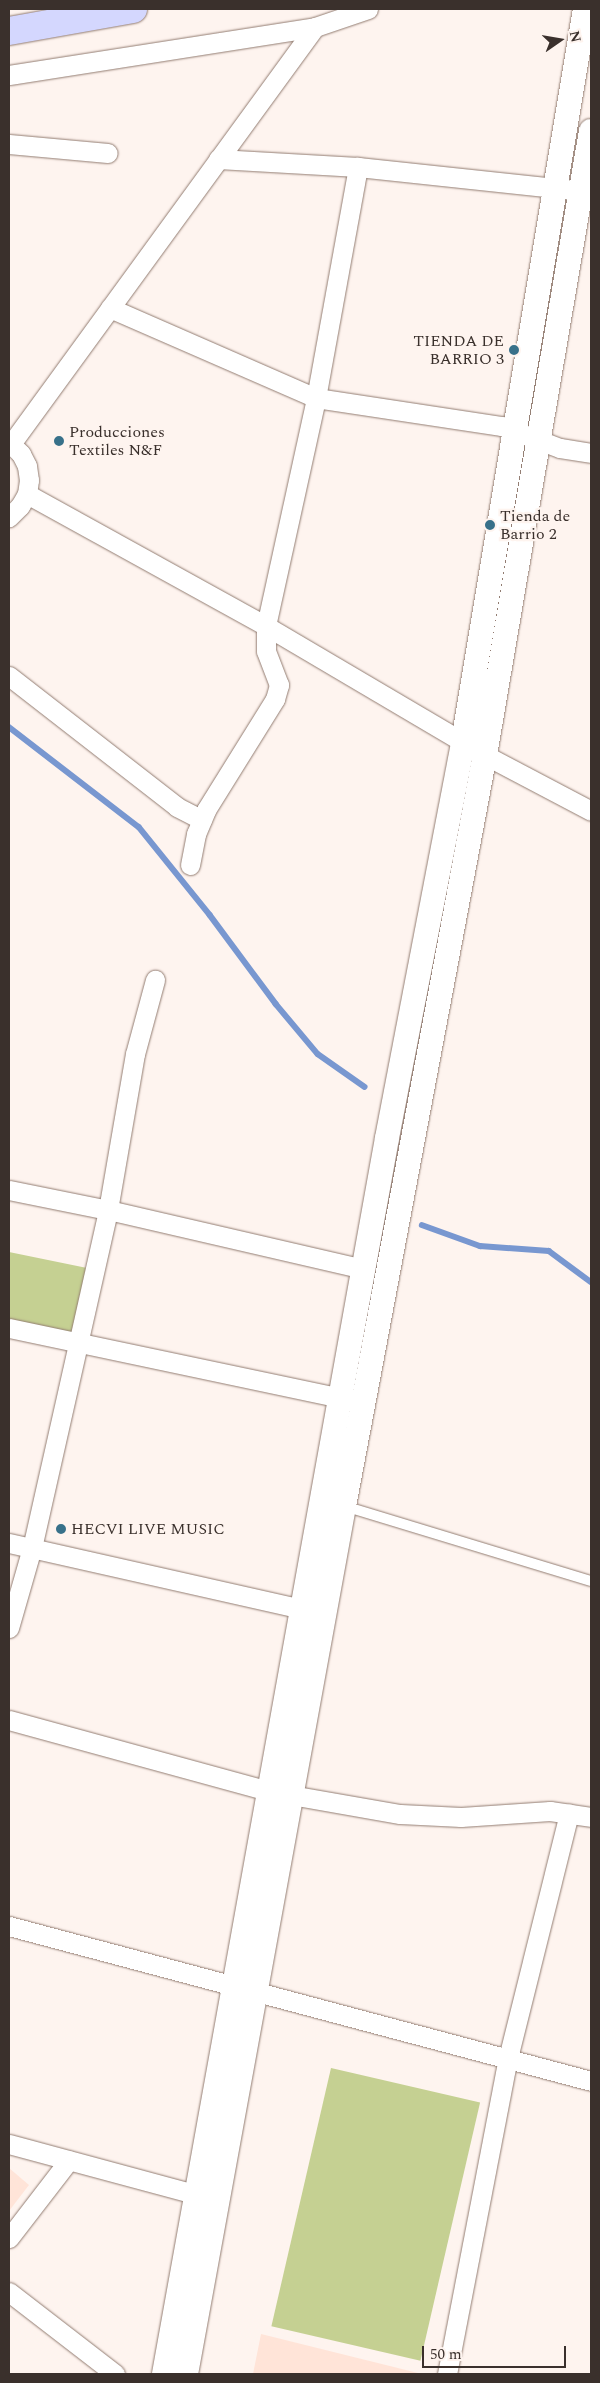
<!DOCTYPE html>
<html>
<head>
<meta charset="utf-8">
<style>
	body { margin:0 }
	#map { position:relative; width:600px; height:2383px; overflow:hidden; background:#fef4ef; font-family:Spectral,serif }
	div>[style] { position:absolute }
	.built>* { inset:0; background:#ffe4d8 }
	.green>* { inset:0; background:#c5d092; transform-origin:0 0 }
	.stream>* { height:5.5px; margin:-2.75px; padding:0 2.75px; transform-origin:2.75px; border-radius:2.75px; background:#7897d0 }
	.roads { filter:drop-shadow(0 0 1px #927c71) drop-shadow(0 0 1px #927c71) }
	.service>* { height:10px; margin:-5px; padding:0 5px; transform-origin:5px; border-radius:5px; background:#fff }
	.minor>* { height:19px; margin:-9.5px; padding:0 9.5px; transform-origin:9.5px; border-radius:9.5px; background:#fff }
	.tertiary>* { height:24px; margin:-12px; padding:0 12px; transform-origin:12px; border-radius:12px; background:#fff }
	.trunk>* { height:28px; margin:-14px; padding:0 14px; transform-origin:14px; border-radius:14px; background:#d4d7fe }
	.dots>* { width:14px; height:14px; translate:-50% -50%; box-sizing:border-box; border:2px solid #fef4ef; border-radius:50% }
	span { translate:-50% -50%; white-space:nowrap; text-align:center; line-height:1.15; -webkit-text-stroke:4.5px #fef4ef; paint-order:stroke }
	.poi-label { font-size:16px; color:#3a302c }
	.right { translate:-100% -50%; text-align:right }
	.left { translate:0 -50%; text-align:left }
	.frame { position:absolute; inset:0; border:10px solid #3a302c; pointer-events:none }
	.north { position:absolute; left:535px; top:15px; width:50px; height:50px; -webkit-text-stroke:4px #fef4ef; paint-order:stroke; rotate:77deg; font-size:14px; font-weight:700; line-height:20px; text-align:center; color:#3a302c }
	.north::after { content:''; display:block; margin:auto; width:18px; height:22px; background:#3a302c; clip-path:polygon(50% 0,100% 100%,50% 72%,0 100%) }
	.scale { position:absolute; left:422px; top:2346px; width:144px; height:22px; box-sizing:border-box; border:2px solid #3a302c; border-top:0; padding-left:6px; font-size:15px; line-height:18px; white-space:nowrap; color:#3a302c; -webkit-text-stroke:4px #fef4ef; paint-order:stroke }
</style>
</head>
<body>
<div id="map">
	<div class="built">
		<div style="clip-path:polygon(9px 2168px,29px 2185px,9px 2211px)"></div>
		<div style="clip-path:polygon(261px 2334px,422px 2374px,253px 2374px)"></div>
	</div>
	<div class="green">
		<div style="clip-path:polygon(9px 1252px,87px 1268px,74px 1334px,9px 1321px)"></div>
		<div style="left:331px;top:2068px;width:153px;height:265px;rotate:13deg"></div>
	</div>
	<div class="stream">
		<div style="left:9px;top:727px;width:164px;rotate:37.6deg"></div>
		<div style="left:139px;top:827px;width:113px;rotate:51.1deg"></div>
		<div style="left:210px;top:915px;width:111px;rotate:53.4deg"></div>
		<div style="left:276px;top:1004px;width:65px;rotate:50deg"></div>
		<div style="left:318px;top:1054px;width:57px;rotate:35.1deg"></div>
		<div style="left:422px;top:1225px;width:62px;rotate:19.9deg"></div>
		<div style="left:480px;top:1246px;width:69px;rotate:4.1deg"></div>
		<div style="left:549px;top:1251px;width:52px;rotate:36.4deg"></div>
	</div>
	<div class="roads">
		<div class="service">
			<div style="left:344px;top:1506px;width:258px;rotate:16.9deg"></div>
		</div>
		<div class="minor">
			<div style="left:9px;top:75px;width:310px;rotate:-8.9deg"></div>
			<div style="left:315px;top:27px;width:56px;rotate:-18.8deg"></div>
			<div style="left:9px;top:144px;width:99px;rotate:5.2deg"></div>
			<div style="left:218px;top:159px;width:140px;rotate:3.3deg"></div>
			<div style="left:358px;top:167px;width:224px;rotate:6.1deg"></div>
			<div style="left:110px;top:308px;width:225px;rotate:23.6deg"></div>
			<div style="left:316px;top:398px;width:188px;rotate:8.6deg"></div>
			<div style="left:502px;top:426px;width:62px;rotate:20.8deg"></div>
			<div style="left:560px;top:448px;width:31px;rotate:9deg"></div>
			<div style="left:9px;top:442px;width:17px;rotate:45deg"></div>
			<div style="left:21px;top:454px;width:13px;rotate:63deg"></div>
			<div style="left:27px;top:466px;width:14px;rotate:82deg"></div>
			<div style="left:29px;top:480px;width:14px;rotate:98deg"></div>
			<div style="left:27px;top:494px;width:14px;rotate:120deg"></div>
			<div style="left:20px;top:506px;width:16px;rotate:135deg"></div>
			<div style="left:11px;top:444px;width:516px;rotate:-53.91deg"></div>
			<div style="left:27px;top:494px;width:273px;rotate:28.9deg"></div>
			<div style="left:266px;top:626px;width:254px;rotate:30.5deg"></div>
			<div style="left:485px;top:755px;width:120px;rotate:27.8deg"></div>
			<div style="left:9px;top:676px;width:213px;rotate:37.9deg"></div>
			<div style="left:177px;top:807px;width:28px;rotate:27deg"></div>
			<div style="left:190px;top:865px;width:32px;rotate:-79deg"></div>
			<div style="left:196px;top:834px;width:26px;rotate:-67deg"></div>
			<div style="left:206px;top:810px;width:131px;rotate:-58.1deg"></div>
			<div style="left:275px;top:699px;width:15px;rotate:-74deg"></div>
			<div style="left:279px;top:685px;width:36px;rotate:-111deg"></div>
			<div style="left:266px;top:651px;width:25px;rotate:-90deg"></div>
			<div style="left:266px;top:626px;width:233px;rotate:-77.6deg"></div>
			<div style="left:316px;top:398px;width:235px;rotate:-79.7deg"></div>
			<div style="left:9px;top:1190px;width:101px;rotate:11.4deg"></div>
			<div style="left:108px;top:1210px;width:263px;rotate:13deg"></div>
			<div style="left:9px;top:1328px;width:350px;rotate:11.9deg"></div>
			<div style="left:9px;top:1543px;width:313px;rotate:12.7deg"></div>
			<div style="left:9px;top:1628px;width:83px;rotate:-74deg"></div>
			<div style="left:32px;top:1548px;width:346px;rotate:-77.3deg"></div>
			<div style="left:108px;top:1210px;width:158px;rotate:-80.2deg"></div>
			<div style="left:135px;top:1054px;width:77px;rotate:-74.9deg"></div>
			<div style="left:9px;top:1720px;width:269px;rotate:15.3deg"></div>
			<div style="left:268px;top:1791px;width:134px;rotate:9.9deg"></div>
			<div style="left:400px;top:1814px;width:61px;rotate:2.8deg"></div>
			<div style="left:461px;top:1817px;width:89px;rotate:-3.9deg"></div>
			<div style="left:550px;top:1811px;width:41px;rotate:8.3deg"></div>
			<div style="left:9px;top:1926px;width:602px;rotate:14.91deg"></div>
			<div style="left:9px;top:2144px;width:207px;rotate:15.1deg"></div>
			<div style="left:9px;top:2238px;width:98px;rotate:-52.4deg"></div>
			<div style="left:9px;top:2292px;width:134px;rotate:37.7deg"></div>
			<div style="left:447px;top:2374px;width:322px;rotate:-79.1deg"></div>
			<div style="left:508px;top:2058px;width:252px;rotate:-76deg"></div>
		</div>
		<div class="tertiary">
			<div style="left:164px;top:2374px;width:1256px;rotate:-79.77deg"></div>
			<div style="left:387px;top:1138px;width:403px;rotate:-79.1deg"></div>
			<div style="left:463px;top:742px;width:743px;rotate:-80.55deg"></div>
			<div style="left:186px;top:2374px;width:882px;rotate:-79.68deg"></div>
			<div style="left:344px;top:1506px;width:764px;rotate:-79.37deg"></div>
			<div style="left:485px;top:755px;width:633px;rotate:-80.36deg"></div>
		</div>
		<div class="trunk">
			<div style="left:9px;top:31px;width:126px;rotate:-10.1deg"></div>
		</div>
	</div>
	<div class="dots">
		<div style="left:514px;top:350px;background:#38718a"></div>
		<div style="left:59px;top:441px;background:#38718a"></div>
		<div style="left:490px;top:525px;background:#38718a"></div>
		<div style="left:61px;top:1529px;background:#38718a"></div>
	</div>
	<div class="poi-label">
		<span class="right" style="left:504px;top:350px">TIENDA DE<br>BARRIO 3</span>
		<span class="left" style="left:69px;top:441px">Producciones<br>Textiles N&amp;F</span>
		<span class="left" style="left:500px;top:525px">Tienda de<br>Barrio 2</span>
		<span class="left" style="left:71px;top:1529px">HECVI LIVE MUSIC</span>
	</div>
	<div class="frame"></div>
	<div class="north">N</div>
	<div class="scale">50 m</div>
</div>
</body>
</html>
